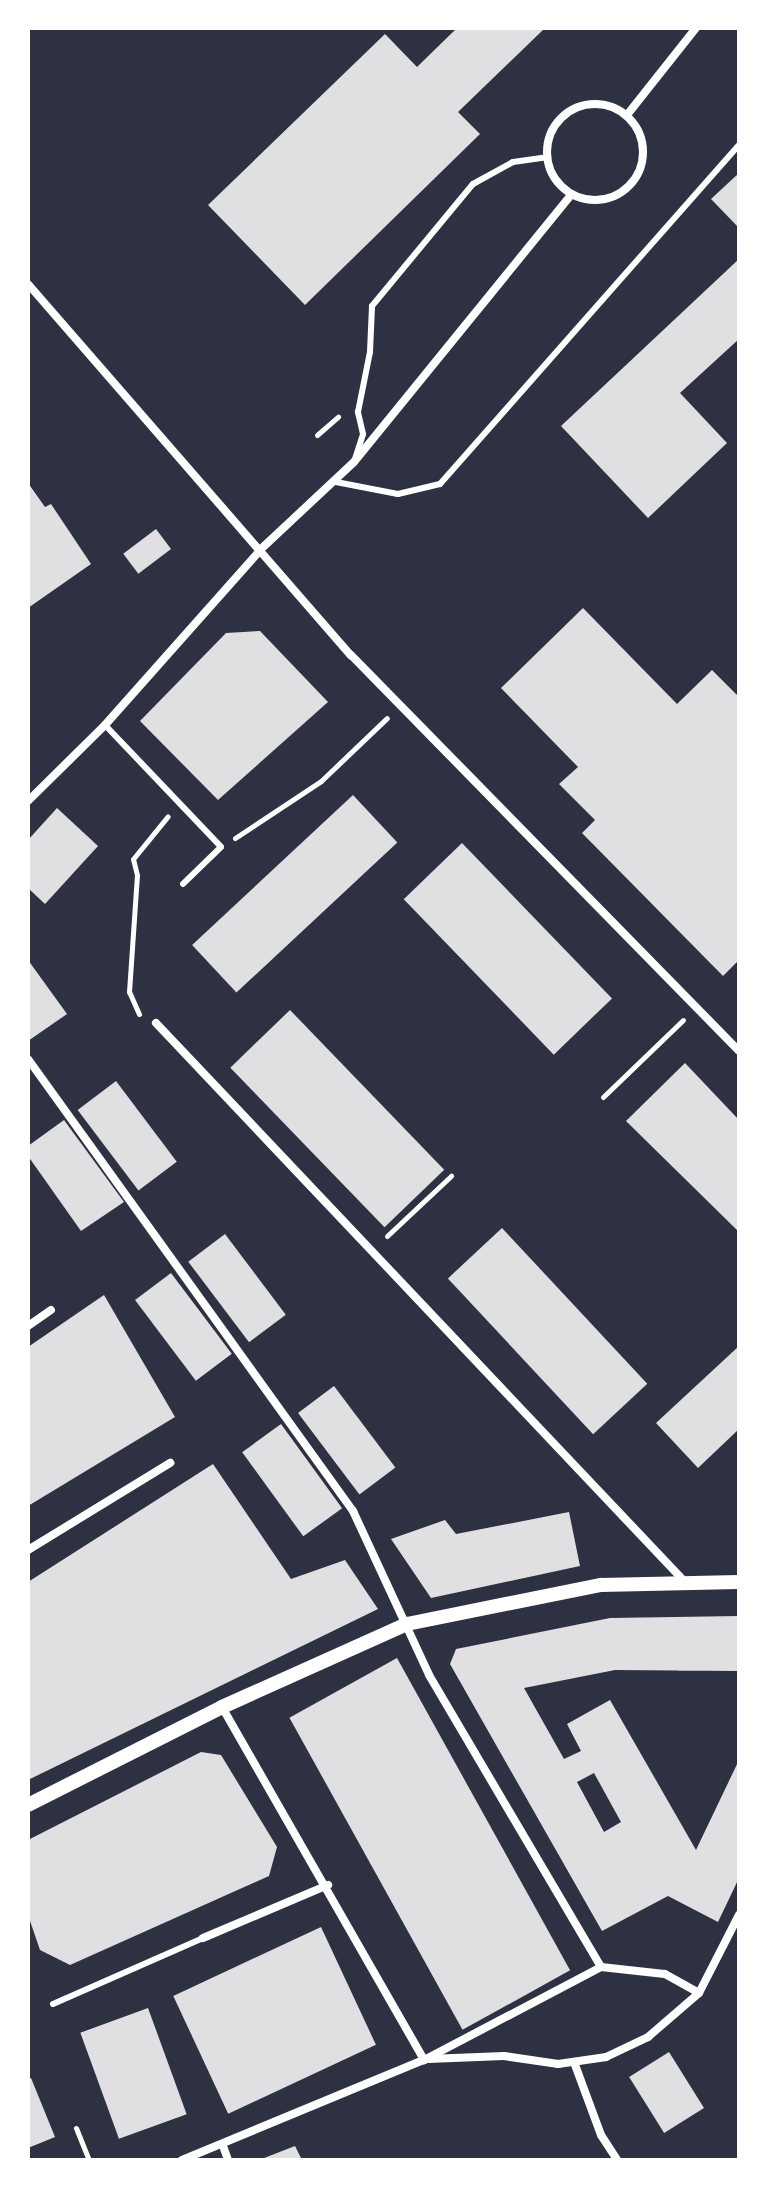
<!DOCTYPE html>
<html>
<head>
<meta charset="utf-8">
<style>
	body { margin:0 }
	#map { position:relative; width:767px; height:2188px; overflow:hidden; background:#2d3142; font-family:Arial,sans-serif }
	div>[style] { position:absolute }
	.building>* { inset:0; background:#e0e0e3; transform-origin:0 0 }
	.path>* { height:5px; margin:-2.5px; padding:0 2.5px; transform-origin:2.5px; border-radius:2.5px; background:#fff }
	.service>* { height:6px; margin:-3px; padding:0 3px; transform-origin:3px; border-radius:3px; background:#fff }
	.minor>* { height:8px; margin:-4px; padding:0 4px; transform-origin:4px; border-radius:4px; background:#fff }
	.minor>.ring { margin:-4px; padding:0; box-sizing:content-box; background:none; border:8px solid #fff; border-radius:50% }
	.tertiary>* { height:14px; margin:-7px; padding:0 7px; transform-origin:7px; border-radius:7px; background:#fff }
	span { translate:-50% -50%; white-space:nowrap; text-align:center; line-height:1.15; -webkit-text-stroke:6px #fff; paint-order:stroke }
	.frame { position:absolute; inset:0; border:30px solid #fff; pointer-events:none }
</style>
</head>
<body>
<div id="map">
	<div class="building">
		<div style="clip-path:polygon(457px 28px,545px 28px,458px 112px,480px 134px,305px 305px,208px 205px,385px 34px,417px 67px)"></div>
		<div style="clip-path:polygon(739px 173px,739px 228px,711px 199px)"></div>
		<div style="clip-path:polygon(739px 259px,739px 339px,680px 393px,727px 443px,648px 518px,561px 426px)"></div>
		<div style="clip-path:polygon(28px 483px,45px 507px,51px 504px,91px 564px,28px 608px)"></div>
		<div style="left:156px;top:529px;width:25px;height:41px;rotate:53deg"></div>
		<div style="clip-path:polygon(583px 608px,677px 704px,712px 670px,739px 697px,739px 960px,723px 976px,582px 833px,595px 820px,559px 784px,578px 767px,501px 688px)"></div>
		<div style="clip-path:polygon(260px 631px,328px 702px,218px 800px,140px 721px,226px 633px)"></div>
		<div style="left:353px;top:795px;width:65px;height:220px;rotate:47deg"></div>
		<div style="clip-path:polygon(57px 808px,98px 846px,45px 904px,28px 888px,28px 840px)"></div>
		<div style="left:462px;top:843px;width:216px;height:81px;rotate:46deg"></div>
		<div style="clip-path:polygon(28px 960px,67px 1014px,28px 1041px)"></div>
		<div style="left:290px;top:1010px;width:222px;height:83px;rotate:46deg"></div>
		<div style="clip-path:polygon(685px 1063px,739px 1120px,739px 1232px,626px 1121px)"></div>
		<div style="left:116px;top:1081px;width:101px;height:48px;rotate:53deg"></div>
		<div style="clip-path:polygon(64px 1120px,124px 1202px,81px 1231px,28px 1156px,28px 1146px)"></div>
		<div style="left:502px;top:1228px;width:213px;height:74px;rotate:47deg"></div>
		<div style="left:225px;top:1234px;width:101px;height:46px;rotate:53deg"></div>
		<div style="left:171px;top:1273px;width:101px;height:45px;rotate:53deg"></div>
		<div style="clip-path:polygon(104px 1295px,175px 1417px,28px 1506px,28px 1347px)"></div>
		<div style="clip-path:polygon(739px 1346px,739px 1429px,698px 1468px,656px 1423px)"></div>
		<div style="left:334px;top:1386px;width:102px;height:45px;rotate:53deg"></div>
		<div style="left:281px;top:1424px;width:104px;height:48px;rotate:54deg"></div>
		<div style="clip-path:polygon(213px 1464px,291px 1579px,345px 1560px,378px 1609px,28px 1780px,28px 1582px)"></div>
		<div style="clip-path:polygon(569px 1512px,580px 1566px,431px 1598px,391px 1539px,445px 1520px,456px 1534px)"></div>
		<div style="clip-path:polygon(evenodd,739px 1616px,739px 1671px,615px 1670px,524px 1688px,564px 1759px,581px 1751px,567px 1724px,610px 1700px,696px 1850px,739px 1760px,739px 1878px,718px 1922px,668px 1896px,602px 1931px,450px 1664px,456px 1649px,610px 1618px,739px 1616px,594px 1773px,621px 1822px,604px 1832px,577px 1782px,594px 1773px)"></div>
		<div style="left:397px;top:1658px;width:357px;height:123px;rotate:61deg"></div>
		<div style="clip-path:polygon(201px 1752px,221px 1755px,277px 1847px,269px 1876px,70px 1965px,40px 1950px,28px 1915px,28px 1840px)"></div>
		<div style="left:321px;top:1927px;width:130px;height:163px;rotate:65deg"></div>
		<div style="left:148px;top:2008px;width:113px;height:72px;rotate:70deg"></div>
		<div style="left:669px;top:2052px;width:66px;height:47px;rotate:58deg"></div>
		<div style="clip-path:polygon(31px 2078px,55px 2137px,28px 2148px,28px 2079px)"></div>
		<div style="clip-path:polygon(295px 2146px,302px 2160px,259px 2160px)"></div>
	</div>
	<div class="path">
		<div style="left:317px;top:435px;width:28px;rotate:-41deg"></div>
		<div style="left:235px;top:838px;width:103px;rotate:-33.5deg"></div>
		<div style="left:321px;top:781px;width:91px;rotate:-43.7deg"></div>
		<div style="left:139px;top:1014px;width:24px;rotate:-114deg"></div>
		<div style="left:129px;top:992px;width:117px;rotate:-86.1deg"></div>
		<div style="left:137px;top:875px;width:16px;rotate:-104deg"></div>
		<div style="left:133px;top:859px;width:55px;rotate:-50.9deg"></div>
		<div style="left:603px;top:1097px;width:111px;rotate:-43.9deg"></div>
		<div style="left:387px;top:1236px;width:88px;rotate:-43.2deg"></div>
		<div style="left:76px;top:2128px;width:35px;rotate:68deg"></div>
	</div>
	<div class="service">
		<div style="left:355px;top:459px;width:26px;rotate:-72deg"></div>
		<div style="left:363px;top:434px;width:23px;rotate:-103deg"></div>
		<div style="left:358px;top:412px;width:61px;rotate:-78.7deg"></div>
		<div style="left:370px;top:352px;width:46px;rotate:-87.5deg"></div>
		<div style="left:372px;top:306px;width:158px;rotate:-50.4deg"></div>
		<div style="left:473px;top:184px;width:46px;rotate:-28.8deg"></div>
		<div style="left:513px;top:162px;width:34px;rotate:-8deg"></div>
		<div style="left:336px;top:482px;width:63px;rotate:11deg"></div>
		<div style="left:398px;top:494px;width:43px;rotate:-13.4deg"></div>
		<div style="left:440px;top:484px;width:452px;rotate:-48.6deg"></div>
		<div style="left:105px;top:725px;width:168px;rotate:46.4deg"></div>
		<div style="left:221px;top:847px;width:53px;rotate:135.8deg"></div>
		<div style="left:53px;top:2004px;width:164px;rotate:-23.7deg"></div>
	</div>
	<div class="minor">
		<div class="ring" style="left:547px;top:104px;width:88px;height:88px"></div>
		<div style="left:627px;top:115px;width:111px;rotate:-51.6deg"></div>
		<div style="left:28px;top:284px;width:492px;rotate:49deg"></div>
		<div style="left:351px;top:655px;width:554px;rotate:45.58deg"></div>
		<div style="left:28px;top:801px;width:108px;rotate:-44.6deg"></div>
		<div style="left:105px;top:725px;width:235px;rotate:-48.4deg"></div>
		<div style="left:261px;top:549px;width:127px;rotate:-43.1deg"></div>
		<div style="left:354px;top:462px;width:345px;rotate:-50.9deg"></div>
		<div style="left:156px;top:1023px;width:770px;rotate:46.58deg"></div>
		<div style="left:28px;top:1059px;width:557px;rotate:54.28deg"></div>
		<div style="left:353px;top:1511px;width:181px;rotate:65.1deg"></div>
		<div style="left:429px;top:1675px;width:339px;rotate:59.5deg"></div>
		<div style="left:28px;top:1326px;width:28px;rotate:-35deg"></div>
		<div style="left:28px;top:1550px;width:167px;rotate:-31.5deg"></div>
		<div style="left:222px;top:1707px;width:407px;rotate:60.2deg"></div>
		<div style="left:203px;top:1938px;width:136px;rotate:-23deg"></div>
		<div style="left:428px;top:2059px;width:76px;rotate:-2.3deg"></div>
		<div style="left:504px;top:2056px;width:55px;rotate:8.4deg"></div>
		<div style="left:558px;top:2064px;width:49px;rotate:-8.3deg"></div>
		<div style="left:606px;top:2057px;width:47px;rotate:-25.5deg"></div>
		<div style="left:648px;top:2037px;width:67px;rotate:-40.8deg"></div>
		<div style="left:699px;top:1993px;width:88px;rotate:-62.9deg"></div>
		<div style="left:574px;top:2062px;width:78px;rotate:69.7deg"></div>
		<div style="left:601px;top:2135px;width:30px;rotate:57deg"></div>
		<div style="left:223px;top:2146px;width:15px;rotate:70deg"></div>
		<div style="left:182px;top:2160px;width:262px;rotate:-22.5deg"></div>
		<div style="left:424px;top:2060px;width:200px;rotate:-27.7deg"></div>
		<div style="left:601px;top:1967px;width:64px;rotate:6.2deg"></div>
		<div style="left:665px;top:1974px;width:39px;rotate:29deg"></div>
	</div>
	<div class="tertiary">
		<div style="left:28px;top:1805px;width:217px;rotate:-26.8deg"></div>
		<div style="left:222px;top:1707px;width:203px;rotate:-24.2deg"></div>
		<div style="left:407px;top:1624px;width:198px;rotate:-11.4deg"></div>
		<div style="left:601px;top:1585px;width:138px;rotate:-1.2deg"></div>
	</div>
	<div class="frame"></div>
</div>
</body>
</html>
